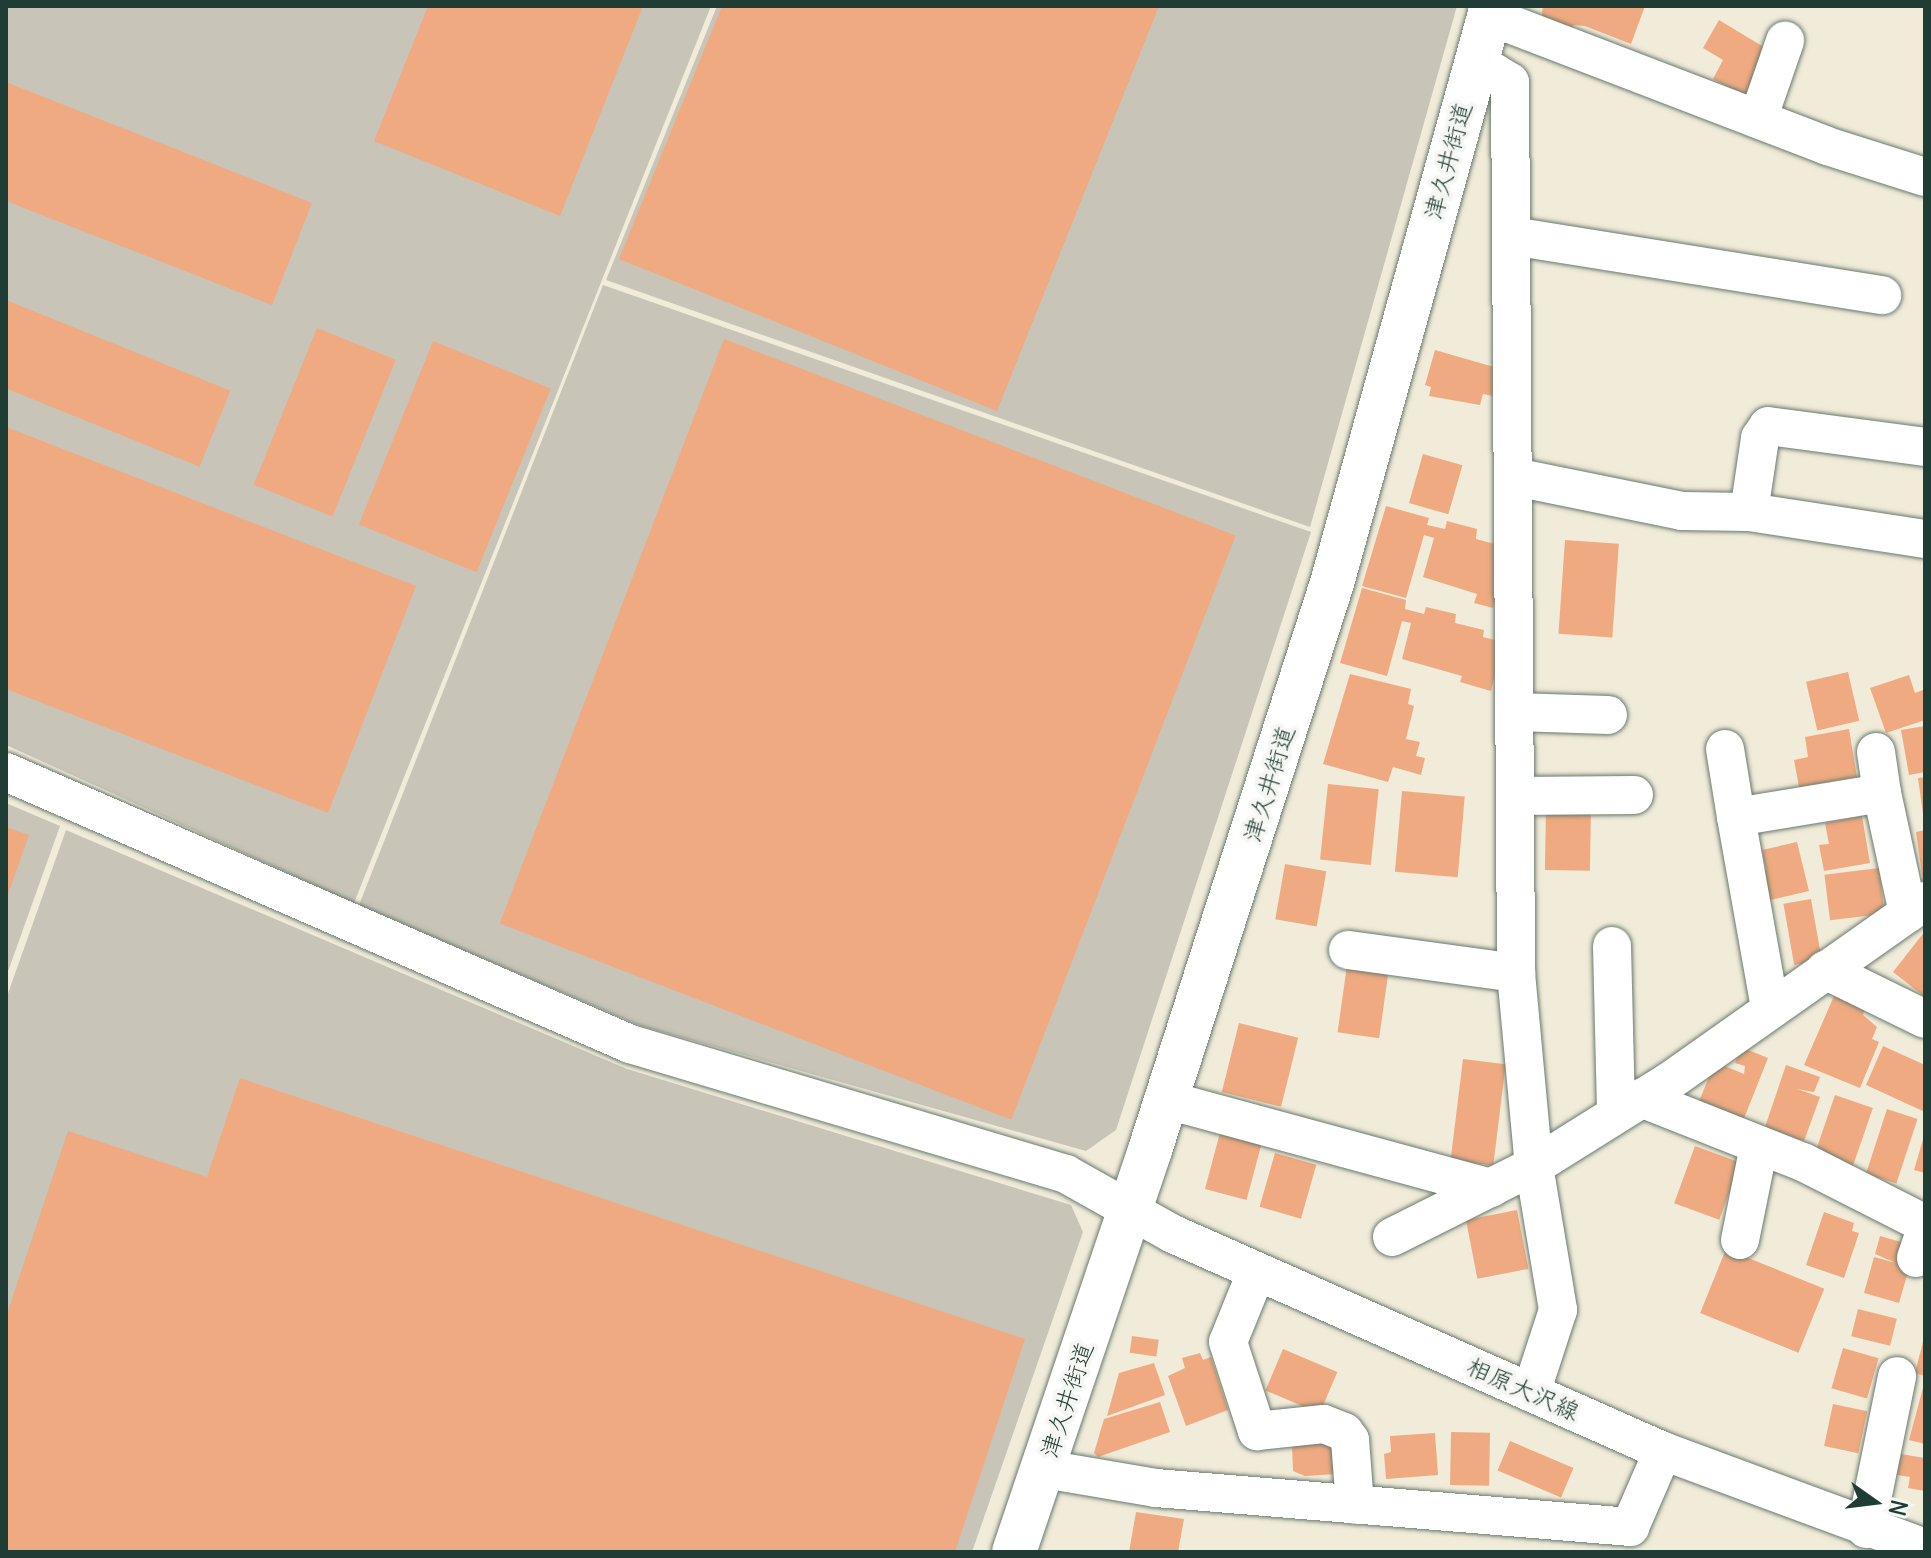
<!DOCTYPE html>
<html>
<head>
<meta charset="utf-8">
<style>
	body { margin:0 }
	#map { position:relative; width:1931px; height:1558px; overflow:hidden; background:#f1ebd9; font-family:Delius,"Klee One",sans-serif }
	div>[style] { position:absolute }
	.industrial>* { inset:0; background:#c8c4b8 }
	.building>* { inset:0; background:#efaa81; transform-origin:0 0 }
	.roads { filter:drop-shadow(0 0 2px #687a6e) drop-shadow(0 0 2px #687a6e) }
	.minor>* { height:38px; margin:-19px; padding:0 19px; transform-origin:19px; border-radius:19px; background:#fff }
	.highway>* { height:44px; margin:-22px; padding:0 22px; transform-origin:22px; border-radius:22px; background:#fff }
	span { translate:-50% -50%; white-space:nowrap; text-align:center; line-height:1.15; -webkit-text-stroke:8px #f6f6f2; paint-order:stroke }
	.street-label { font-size:24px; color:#1f3d34 }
	.frame { position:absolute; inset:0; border:8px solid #1f3d34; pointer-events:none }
	.north { position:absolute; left:1835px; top:1462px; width:80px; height:80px; -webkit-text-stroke:6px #f6f6f2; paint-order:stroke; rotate:104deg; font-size:22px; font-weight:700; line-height:32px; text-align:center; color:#1f3d34 }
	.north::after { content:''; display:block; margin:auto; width:28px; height:36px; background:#1f3d34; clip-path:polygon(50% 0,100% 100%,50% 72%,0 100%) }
</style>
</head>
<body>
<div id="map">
	<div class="industrial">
		<div style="clip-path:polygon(6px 6px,711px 6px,354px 903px,6px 745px)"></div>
		<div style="clip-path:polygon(717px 6px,1457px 6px,1310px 527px,606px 280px)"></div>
		<div style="clip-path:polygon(603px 285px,1311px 532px,1116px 1130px,1086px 1151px,641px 1026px,359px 905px)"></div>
		<div style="clip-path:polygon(6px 803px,60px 826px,6px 977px)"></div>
		<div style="clip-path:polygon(66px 830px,627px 1069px,1071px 1205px,1083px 1232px,972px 1552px,6px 1552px,6px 999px)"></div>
	</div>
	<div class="building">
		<div style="clip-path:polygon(428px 6px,643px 6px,560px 216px,374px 141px)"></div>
		<div style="clip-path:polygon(722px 6px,1159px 6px,997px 411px,619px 259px)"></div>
		<div style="clip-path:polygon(1543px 6px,1645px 6px,1631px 44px,1585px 26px,1574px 25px,1570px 32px,1541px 21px)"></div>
		<div style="clip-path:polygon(1719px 20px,1772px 52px,1746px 97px,1713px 79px,1723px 60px,1703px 48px)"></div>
		<div style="clip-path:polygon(6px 82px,312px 203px,272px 305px,6px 201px)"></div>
		<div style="left:6px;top:300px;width:242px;height:82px;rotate:22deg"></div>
		<div style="left:317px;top:328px;width:85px;height:169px;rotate:22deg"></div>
		<div style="left:724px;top:339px;width:548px;height:626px;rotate:21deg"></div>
		<div style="left:433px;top:341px;width:127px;height:198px;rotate:22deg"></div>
		<div style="clip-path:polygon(1435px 350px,1501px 369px,1493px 396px,1483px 394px,1480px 405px,1429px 396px,1431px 387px,1425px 385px)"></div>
		<div style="clip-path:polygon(6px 427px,416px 586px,328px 813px,6px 689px)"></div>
		<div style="left:1423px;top:454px;width:41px;height:51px;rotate:16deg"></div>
		<div style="clip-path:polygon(1386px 506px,1429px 518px,1427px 525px,1445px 529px,1447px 521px,1477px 529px,1476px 539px,1502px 546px,1504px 560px,1493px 608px,1474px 603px,1477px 594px,1423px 577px,1434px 538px,1424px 535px,1406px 598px,1362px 586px)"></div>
		<div style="left:1565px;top:540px;width:54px;height:94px;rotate:4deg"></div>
		<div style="clip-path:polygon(1362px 588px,1406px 600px,1405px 609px,1424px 614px,1426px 607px,1456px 614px,1455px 623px,1484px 630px,1483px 637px,1503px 642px,1491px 691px,1460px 682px,1462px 676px,1402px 659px,1411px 623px,1402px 621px,1387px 676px,1340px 663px)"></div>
		<div style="left:1848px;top:672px;width:50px;height:43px;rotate:77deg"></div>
		<div style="clip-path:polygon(1350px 674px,1411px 689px,1408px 704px,1414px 706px,1406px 739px,1420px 742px,1416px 756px,1425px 758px,1421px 775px,1393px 767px,1388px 782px,1323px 764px)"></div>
		<div style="clip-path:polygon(1909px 675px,1915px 693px,1923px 690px,1925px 720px,1886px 733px,1870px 688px)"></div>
		<div style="clip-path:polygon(1925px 726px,1925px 772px,1909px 775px,1901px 730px)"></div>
		<div style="clip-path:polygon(1849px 729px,1857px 777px,1799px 787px,1794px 760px,1808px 757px,1805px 737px)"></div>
		<div style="clip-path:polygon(1925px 777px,1925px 813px,1923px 814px,1918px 778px)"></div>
		<div style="left:1328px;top:784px;width:51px;height:76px;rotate:6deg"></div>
		<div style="left:1402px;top:791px;width:63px;height:81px;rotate:5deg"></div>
		<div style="left:1546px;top:807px;width:45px;height:63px;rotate:1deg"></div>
		<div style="clip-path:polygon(1862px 816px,1870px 863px,1824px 871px,1819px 845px,1829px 844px,1825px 823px)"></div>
		<div style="clip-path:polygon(6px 827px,29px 835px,6px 900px)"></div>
		<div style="clip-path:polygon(1925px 830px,1925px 882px,1923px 882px,1916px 832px)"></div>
		<div style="clip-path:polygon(1797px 842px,1809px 891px,1766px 901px,1760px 871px,1766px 870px,1762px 850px)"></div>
		<div style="left:1285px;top:864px;width:42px;height:56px;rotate:10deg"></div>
		<div style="left:1879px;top:868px;width:46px;height:55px;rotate:83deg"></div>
		<div style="left:1811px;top:899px;width:62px;height:28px;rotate:80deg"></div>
		<div style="clip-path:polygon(1925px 931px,1925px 997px,1893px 972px)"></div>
		<div style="left:1347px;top:965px;width:42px;height:68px;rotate:8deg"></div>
		<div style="clip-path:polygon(1834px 996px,1865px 1009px,1863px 1015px,1877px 1027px,1872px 1039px,1879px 1042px,1860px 1088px,1804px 1065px)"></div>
		<div style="left:1239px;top:1023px;width:61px;height:71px;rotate:14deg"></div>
		<div style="clip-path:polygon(1883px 1046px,1925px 1065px,1925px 1112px,1866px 1085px)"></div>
		<div style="clip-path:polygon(1741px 1047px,1768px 1058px,1743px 1121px,1698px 1104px,1715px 1062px,1744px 1074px,1745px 1066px,1735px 1063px)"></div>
		<div style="left:1463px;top:1059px;width:43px;height:102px;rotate:7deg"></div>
		<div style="clip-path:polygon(1786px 1065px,1820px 1077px,1814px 1092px,1797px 1089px,1820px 1097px,1804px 1141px,1765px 1127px)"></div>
		<div style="clip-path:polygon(240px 1078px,1025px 1339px,955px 1552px,6px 1552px,6px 1317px,68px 1131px,207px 1177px)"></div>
		<div style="left:1835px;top:1095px;width:40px;height:61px;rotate:19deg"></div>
		<div style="left:1887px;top:1109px;width:32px;height:68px;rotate:18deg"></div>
		<div style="left:1221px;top:1129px;width:43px;height:62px;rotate:15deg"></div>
		<div style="clip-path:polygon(1924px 1136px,1925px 1136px,1925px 1173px,1914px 1170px)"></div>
		<div style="left:1695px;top:1146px;width:48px;height:61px;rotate:20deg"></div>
		<div style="left:1275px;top:1153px;width:43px;height:56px;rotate:16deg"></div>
		<div style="left:1517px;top:1210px;width:60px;height:52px;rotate:79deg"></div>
		<div style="clip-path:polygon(1824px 1212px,1854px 1223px,1852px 1231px,1859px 1233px,1844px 1278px,1806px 1265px)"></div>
		<div style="clip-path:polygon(1880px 1236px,1908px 1244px,1900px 1269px,1908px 1272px,1899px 1303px,1864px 1293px,1874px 1257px,1896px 1263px,1875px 1254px)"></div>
		<div style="left:1726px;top:1249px;width:106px;height:69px;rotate:22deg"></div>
		<div style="left:1858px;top:1309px;width:40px;height:28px;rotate:14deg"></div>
		<div style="left:1132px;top:1336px;width:27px;height:17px;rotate:8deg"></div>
		<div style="clip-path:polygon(1924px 1338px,1925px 1338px,1925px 1376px,1915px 1373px)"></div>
		<div style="left:1843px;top:1348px;width:37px;height:42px;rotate:16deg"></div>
		<div style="left:1283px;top:1349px;width:59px;height:45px;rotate:23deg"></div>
		<div style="clip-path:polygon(1200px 1353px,1203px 1360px,1211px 1357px,1228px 1410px,1186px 1426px,1168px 1376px,1185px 1368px,1182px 1358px)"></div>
		<div style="clip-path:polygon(1154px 1363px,1165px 1395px,1107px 1416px,1119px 1373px)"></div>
		<div style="clip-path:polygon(1924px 1384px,1925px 1384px,1925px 1444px,1909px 1440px)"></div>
		<div style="clip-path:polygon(1160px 1402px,1170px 1432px,1098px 1457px,1094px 1453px,1104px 1419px)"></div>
		<div style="left:1833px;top:1404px;width:35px;height:43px;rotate:12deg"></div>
		<div style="left:1451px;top:1432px;width:39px;height:53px;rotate:1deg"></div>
		<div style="clip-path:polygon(1435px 1433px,1438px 1475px,1386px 1479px,1384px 1454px,1391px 1452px,1390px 1436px)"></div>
		<div style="clip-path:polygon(1327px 1439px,1336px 1449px,1336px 1474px,1305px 1476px,1293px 1471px,1292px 1445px)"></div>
		<div style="left:1510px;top:1441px;width:69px;height:32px;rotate:23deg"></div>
		<div style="clip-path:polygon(1901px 1454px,1925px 1458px,1925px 1491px,1908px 1488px,1910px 1477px,1897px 1475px)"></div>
		<div style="clip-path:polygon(1136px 1512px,1184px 1519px,1178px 1552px,1129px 1552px)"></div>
	</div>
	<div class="roads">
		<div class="minor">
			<div style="left:1489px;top:16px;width:362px;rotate:21deg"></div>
			<div style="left:1827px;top:146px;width:103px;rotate:17.6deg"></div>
			<div style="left:1476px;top:61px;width:40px;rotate:32deg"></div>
			<div style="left:1510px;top:82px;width:891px;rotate:89.61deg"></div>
			<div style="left:1516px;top:973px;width:194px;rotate:84.7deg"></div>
			<div style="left:1534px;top:1166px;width:146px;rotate:80.5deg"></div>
			<div style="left:1558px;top:1310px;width:87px;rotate:108deg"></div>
			<div style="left:1758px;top:119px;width:83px;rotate:-70.9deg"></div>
			<div style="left:1512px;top:236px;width:375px;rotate:9.1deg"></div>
			<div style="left:1515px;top:477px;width:170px;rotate:11.5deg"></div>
			<div style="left:1682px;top:511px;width:67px;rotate:0.9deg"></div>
			<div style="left:1749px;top:512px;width:178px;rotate:8.7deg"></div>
			<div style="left:1749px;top:512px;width:75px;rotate:-81.5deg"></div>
			<div style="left:1760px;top:438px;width:14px;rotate:-56deg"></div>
			<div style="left:1768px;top:426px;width:158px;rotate:7.6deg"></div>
			<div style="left:1515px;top:712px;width:93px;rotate:1.8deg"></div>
			<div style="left:1725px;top:749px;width:69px;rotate:80.8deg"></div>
			<div style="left:1876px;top:752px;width:41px;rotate:81.7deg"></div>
			<div style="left:6px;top:772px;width:681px;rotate:23.55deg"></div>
			<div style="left:630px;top:1044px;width:455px;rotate:16.6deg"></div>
			<div style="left:1066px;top:1174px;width:123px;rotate:29.3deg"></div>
			<div style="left:1173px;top:1234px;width:536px;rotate:23.89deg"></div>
			<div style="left:1663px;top:1451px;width:279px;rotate:20.3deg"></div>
			<div style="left:1515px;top:796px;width:119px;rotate:-0.5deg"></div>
			<div style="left:1612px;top:946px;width:167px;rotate:88.6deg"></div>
			<div style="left:1348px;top:950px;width:170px;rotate:7.8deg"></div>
			<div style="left:1825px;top:970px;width:111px;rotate:26.1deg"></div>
			<div style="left:1770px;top:1008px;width:194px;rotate:-100.1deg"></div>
			<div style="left:1736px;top:817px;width:148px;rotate:-9.3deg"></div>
			<div style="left:1882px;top:793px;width:123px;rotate:77.8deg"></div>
			<div style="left:1641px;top:1098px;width:174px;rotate:21.6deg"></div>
			<div style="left:1803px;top:1162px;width:137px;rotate:26.9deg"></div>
			<div style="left:1167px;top:1100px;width:336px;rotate:15.2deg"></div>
			<div style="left:1392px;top:1237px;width:159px;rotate:-26.6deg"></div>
			<div style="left:1534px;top:1166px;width:157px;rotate:-32deg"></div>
			<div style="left:1667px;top:1083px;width:316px;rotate:-35.2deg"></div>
			<div style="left:1740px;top:1240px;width:96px;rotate:-78.6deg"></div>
			<div style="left:1916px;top:1258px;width:28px;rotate:-71deg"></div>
			<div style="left:1256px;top:1273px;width:74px;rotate:112.1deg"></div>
			<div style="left:1228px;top:1342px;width:94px;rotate:72deg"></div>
			<div style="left:1257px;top:1431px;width:67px;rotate:-6deg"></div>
			<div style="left:1324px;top:1424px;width:22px;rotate:22deg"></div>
			<div style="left:1344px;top:1432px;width:10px;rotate:53deg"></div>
			<div style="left:1350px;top:1440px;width:65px;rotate:85.6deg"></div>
			<div style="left:1044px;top:1469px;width:114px;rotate:9.6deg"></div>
			<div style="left:1156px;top:1488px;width:476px;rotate:4.7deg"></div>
			<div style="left:1630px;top:1527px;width:83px;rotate:-66.5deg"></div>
			<div style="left:1866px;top:1529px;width:156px;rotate:-78.5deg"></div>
		</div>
		<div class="highway">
			<div style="left:1014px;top:1552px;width:424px;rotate:-71.3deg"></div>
			<div style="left:1150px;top:1150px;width:595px;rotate:-72.2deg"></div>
			<div style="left:1332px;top:583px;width:599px;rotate:-74.5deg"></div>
		</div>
	</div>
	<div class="street-label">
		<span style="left:1448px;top:161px;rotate:-75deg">津久井街道</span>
		<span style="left:1269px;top:784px;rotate:-73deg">津久井街道</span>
		<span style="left:1523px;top:1389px;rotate:24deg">相原大沢線</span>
		<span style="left:1067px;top:1400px;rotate:-72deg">津久井街道</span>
	</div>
	<div class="frame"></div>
	<div class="north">N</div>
</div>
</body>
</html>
